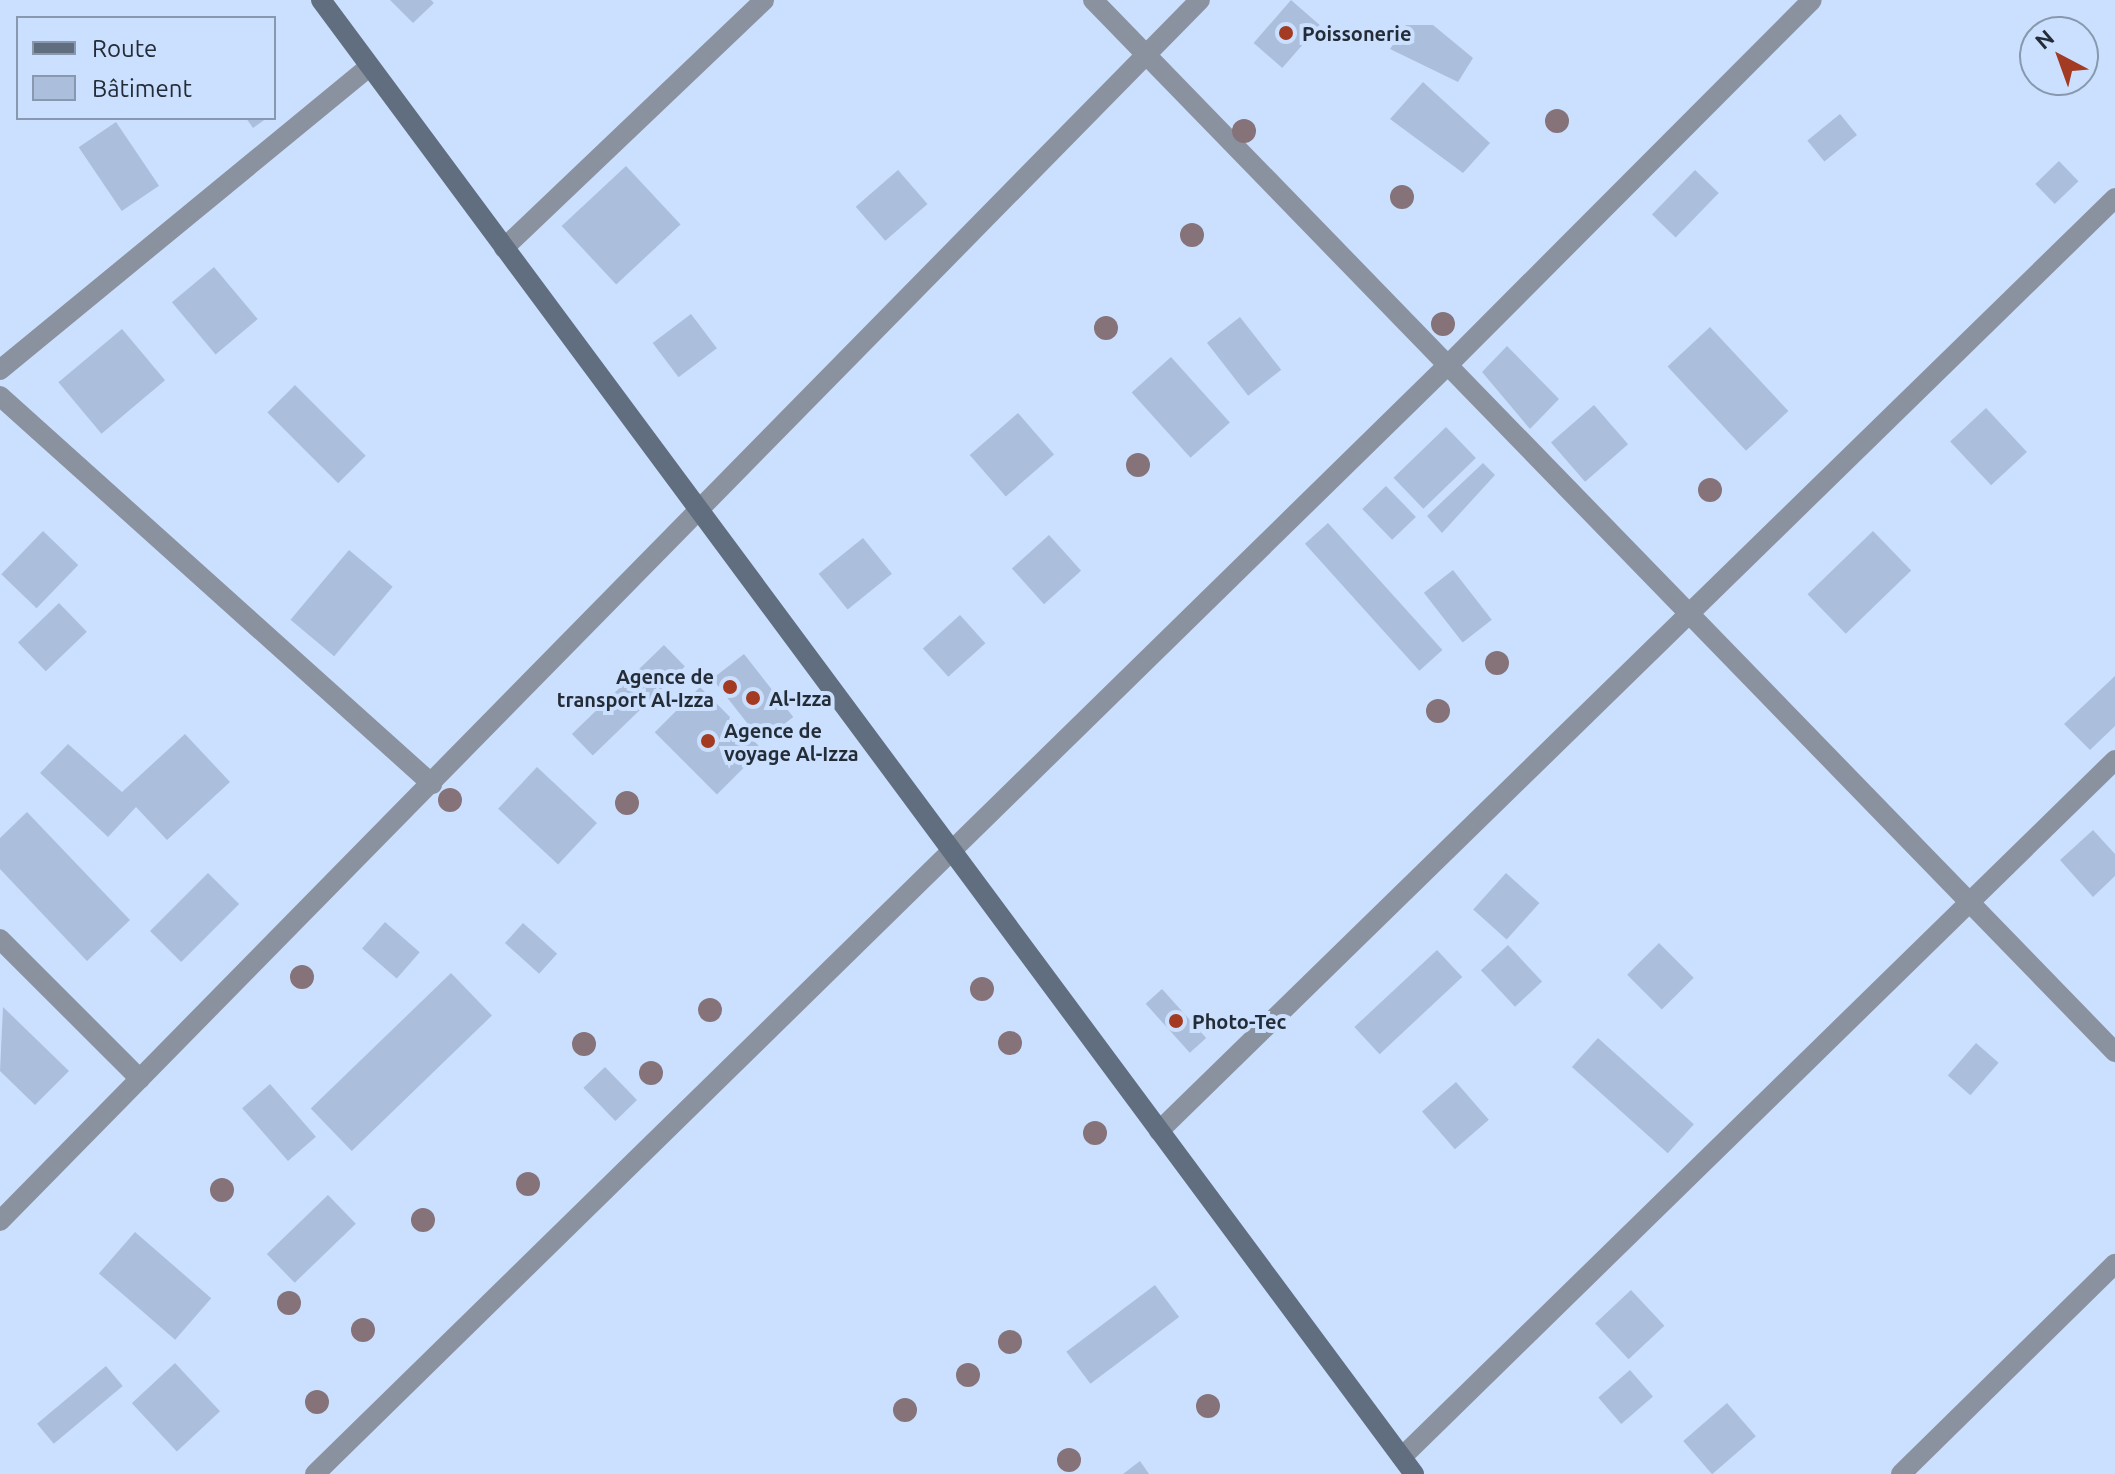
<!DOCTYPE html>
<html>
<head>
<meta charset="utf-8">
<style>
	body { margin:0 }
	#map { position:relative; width:2115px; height:1474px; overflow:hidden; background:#cbe0fe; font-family:Ubuntu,sans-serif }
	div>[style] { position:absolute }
	.building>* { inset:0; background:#abbfdc; transform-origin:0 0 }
	.street>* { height:20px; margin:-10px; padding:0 10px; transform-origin:10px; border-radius:10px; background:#8a929f }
	.secondary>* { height:20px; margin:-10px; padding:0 10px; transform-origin:10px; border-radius:10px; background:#616e7f }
	.trees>* { width:24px; height:24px; margin:-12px; border-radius:50%; background:#867279 }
	.dots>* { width:22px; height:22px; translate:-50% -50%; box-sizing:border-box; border:4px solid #cbe0fe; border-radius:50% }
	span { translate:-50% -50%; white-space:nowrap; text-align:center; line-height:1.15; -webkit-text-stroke:8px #cbe0fe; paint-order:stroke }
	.poi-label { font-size:20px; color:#242c37; font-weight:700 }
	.left { translate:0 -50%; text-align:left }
	.right { translate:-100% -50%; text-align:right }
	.legend { position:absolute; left:16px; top:16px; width:260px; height:104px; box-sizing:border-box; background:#cbe0fe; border:2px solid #8898ae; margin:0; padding:10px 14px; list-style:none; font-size:24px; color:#242c37 }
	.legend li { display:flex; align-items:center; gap:16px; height:40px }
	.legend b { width:40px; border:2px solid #8898ae }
	.north { position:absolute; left:2019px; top:16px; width:80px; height:80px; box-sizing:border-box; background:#cbe0fe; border:2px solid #8898ae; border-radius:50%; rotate:319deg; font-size:22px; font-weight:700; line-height:32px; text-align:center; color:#242c37 }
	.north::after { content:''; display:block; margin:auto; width:28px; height:36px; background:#a33a22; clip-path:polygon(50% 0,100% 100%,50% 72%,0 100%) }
</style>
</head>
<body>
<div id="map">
	<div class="building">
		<div style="clip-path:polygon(390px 0,431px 0,434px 3px,413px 23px)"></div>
		<div style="left:1291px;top:0;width:38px;height:57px;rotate:41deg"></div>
		<div style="clip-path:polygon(1406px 25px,1433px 25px,1473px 58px,1458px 82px,1390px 49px)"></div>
		<div style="clip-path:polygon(1423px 82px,1490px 143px,1463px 173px,1390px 119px)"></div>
		<div style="left:1840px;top:114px;width:27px;height:42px;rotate:51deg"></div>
		<div style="clip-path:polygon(246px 118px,267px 118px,253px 128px)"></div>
		<div style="left:116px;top:122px;width:77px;height:45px;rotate:56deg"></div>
		<div style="left:2059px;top:161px;width:28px;height:33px;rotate:46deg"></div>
		<div style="left:626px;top:166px;width:80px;height:88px;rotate:47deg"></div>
		<div style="left:898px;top:170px;width:45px;height:56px;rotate:49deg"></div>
		<div style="left:1695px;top:170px;width:33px;height:62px;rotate:44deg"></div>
		<div style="left:214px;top:267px;width:68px;height:55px;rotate:50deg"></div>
		<div style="left:691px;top:314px;width:43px;height:48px;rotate:53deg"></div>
		<div style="left:1240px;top:317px;width:67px;height:42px;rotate:52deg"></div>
		<div style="left:1710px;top:327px;width:115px;height:58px;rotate:47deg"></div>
		<div style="left:122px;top:329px;width:67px;height:83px;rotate:50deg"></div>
		<div style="clip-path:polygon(1507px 346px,1559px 399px,1530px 429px,1482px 372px)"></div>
		<div style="left:1171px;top:357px;width:88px;height:53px;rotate:48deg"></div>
		<div style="left:295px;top:385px;width:100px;height:39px;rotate:45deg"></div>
		<div style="left:1594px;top:405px;width:52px;height:57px;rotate:49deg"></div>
		<div style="left:1986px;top:408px;width:60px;height:49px;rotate:47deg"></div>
		<div style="left:1018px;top:413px;width:55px;height:64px;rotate:49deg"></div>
		<div style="left:1446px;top:427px;width:43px;height:73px;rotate:46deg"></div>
		<div style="clip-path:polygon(1483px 463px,1495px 475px,1442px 533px,1427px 516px)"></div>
		<div style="left:1386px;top:486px;width:43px;height:33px;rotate:46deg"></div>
		<div style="left:1328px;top:523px;width:171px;height:31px;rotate:48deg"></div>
		<div style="left:43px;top:531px;width:49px;height:60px;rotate:44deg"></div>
		<div style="left:1873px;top:531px;width:55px;height:91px;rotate:46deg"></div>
		<div style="left:1049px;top:535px;width:48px;height:50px;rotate:48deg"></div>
		<div style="left:863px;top:538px;width:46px;height:57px;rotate:51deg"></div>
		<div style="left:349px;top:550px;width:57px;height:91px;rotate:40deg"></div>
		<div style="left:1453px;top:570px;width:63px;height:37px;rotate:52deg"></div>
		<div style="left:59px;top:603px;width:40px;height:57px;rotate:46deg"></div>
		<div style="left:960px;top:615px;width:38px;height:50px;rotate:48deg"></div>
		<div style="left:664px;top:645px;width:30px;height:128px;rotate:46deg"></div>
		<div style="left:744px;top:654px;width:80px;height:40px;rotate:52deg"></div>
		<div style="clip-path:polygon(2115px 676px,2115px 726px,2090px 750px,2064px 724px)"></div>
		<div style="left:700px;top:687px;width:88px;height:64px;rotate:45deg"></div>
		<div style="clip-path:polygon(185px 734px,230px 782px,167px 840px,136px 807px,108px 837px,40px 773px,68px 744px,122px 792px)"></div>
		<div style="left:537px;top:767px;width:82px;height:57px;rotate:43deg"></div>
		<div style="clip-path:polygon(27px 812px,130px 920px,87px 961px,0 869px,0 838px)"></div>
		<div style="clip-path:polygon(2093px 830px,2115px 854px,2115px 876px,2093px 897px,2060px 860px)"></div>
		<div style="left:208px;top:873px;width:44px;height:82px;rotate:45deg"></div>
		<div style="left:1506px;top:873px;width:45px;height:49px;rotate:42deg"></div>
		<div style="left:385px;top:922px;width:46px;height:35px;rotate:41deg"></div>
		<div style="left:523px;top:923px;width:46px;height:27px;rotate:42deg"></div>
		<div style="left:1659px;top:943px;width:49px;height:45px;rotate:45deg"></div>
		<div style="left:1508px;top:945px;width:50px;height:37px;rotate:47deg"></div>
		<div style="left:1437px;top:950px;width:37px;height:113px;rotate:47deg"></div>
		<div style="left:451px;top:973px;width:59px;height:195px;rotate:46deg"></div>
		<div style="left:1162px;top:989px;width:66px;height:22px;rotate:48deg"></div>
		<div style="clip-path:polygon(3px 1007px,69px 1071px,35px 1105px,0 1071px)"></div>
		<div style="left:1598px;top:1038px;width:129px;height:39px;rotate:42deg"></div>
		<div style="left:1976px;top:1043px;width:30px;height:43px;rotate:41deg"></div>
		<div style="left:605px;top:1067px;width:46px;height:30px;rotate:46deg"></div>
		<div style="left:1456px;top:1082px;width:50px;height:45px;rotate:49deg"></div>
		<div style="left:270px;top:1084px;width:70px;height:37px;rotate:49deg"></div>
		<div style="left:328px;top:1195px;width:40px;height:85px;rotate:46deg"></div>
		<div style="left:135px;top:1232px;width:101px;height:55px;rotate:41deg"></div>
		<div style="left:1155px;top:1285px;width:40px;height:111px;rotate:53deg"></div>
		<div style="left:1631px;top:1290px;width:49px;height:49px;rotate:47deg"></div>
		<div style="left:175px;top:1363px;width:66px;height:59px;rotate:47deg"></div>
		<div style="left:106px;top:1366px;width:26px;height:90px;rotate:50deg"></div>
		<div style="left:1630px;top:1370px;width:35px;height:42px;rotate:49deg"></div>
		<div style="left:1727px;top:1403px;width:44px;height:58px;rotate:49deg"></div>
		<div style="clip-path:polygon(1140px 1461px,1149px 1474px,1123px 1474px)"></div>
	</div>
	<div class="street">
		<div style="left:1093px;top:0;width:1467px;rotate:45.83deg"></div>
		<div style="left:504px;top:248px;width:359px;rotate:-43.6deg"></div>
		<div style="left:0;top:370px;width:477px;rotate:-39.4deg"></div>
		<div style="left:0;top:396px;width:581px;rotate:41.93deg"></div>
		<div style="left:0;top:939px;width:198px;rotate:45deg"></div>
		<div style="left:1159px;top:1131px;width:1336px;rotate:-44.3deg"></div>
		<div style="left:0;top:1221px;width:1712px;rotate:-45.5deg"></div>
		<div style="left:1402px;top:1457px;width:997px;rotate:-44.35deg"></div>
		<div style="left:315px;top:1474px;width:1585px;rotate:-44.39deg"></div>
		<div style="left:1448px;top:365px;width:515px;rotate:-45.08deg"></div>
		<div style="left:1901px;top:1474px;width:300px;rotate:-44.5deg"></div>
	</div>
	<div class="secondary">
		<div style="left:321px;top:0;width:1835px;rotate:53.44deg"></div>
	</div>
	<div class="trees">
		<div style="left:1557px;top:121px"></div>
		<div style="left:1244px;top:131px"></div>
		<div style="left:1402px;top:197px"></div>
		<div style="left:1192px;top:235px"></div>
		<div style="left:1443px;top:324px"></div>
		<div style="left:1106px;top:328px"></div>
		<div style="left:1138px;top:465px"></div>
		<div style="left:1710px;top:490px"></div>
		<div style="left:1497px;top:663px"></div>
		<div style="left:1438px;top:711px"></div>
		<div style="left:450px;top:800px"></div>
		<div style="left:627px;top:803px"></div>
		<div style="left:302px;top:977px"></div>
		<div style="left:982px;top:989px"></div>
		<div style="left:710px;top:1010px"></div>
		<div style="left:1010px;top:1043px"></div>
		<div style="left:584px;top:1044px"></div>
		<div style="left:651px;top:1073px"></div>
		<div style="left:1095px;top:1133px"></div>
		<div style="left:528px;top:1184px"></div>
		<div style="left:222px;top:1190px"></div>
		<div style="left:423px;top:1220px"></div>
		<div style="left:289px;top:1303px"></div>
		<div style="left:363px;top:1330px"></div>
		<div style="left:1010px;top:1342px"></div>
		<div style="left:968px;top:1375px"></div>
		<div style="left:317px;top:1402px"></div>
		<div style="left:1208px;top:1406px"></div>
		<div style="left:905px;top:1410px"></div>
		<div style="left:1069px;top:1460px"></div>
	</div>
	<div class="dots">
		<div style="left:1286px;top:33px;background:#a33a22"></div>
		<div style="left:730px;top:687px;background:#a33a22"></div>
		<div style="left:753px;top:698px;background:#a33a22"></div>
		<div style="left:708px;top:741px;background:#a33a22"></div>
		<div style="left:1176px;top:1021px;background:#a33a22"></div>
	</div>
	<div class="poi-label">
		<span class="left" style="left:1302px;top:33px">Poissonerie</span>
		<span class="right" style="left:714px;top:688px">Agence de<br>transport Al-Izza</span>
		<span class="left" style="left:769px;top:698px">Al-Izza</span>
		<span class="left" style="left:724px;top:742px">Agence de<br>voyage Al-Izza</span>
		<span class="left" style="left:1192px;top:1021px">Photo-Tec</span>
	</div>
	<ul class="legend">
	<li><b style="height:10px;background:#616e7f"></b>Route</li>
	<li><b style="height:22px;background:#abbfdc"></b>Bâtiment</li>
	</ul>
	<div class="north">N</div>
</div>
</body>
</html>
